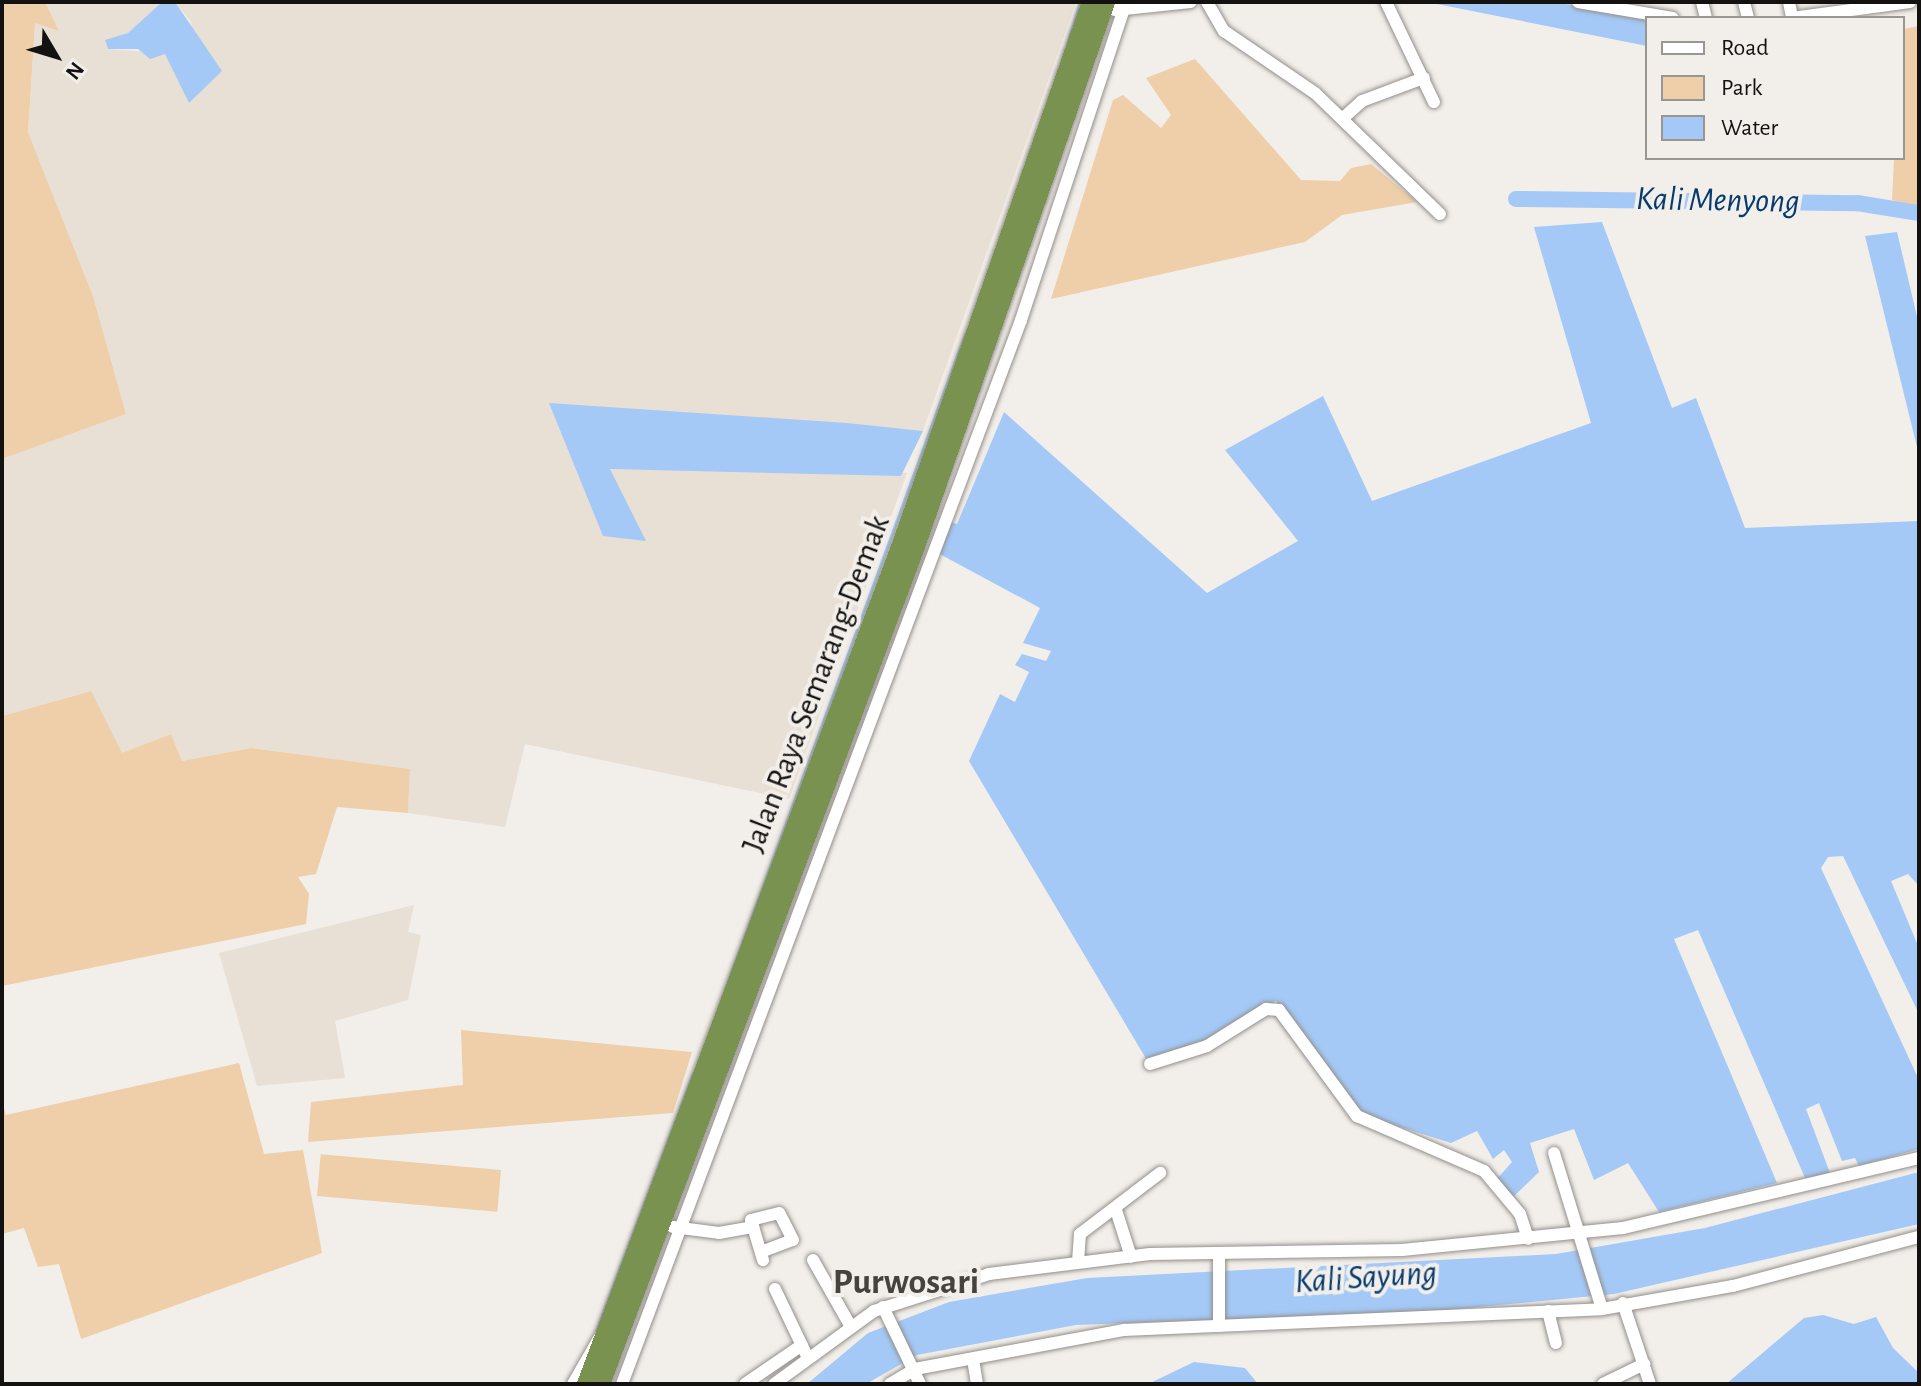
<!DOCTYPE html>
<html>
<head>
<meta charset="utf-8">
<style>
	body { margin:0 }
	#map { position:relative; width:1921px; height:1386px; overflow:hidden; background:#f2eee9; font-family:"Alegreya Sans",sans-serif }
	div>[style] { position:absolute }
	.built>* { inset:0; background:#e8dfd5 }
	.green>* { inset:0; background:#eecfa9; transform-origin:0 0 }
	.water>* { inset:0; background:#a4c9f6 }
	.stream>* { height:3px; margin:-1.5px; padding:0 1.5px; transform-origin:1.5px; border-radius:1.5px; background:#a4c9f6 }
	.river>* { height:16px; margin:-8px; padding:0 8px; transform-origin:8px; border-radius:8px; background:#a4c9f6 }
	.roads { filter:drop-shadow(0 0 2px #938f8b) drop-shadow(0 0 2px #938f8b) }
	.minor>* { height:12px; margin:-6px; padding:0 6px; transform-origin:6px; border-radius:6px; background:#fff }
	.highway>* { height:18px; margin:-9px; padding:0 9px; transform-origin:9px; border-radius:9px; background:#799250 }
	span { translate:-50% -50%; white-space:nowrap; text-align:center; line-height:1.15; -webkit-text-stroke:8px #f2eee9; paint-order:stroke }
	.street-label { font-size:32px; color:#131210 }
	.water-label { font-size:34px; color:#063b70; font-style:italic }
	.quarter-label { font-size:36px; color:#46433f; font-weight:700 }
	.frame { position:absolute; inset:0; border:4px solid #131210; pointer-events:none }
	.legend { position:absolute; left:1645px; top:16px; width:260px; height:144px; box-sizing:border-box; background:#f2eee9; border:2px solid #999692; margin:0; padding:10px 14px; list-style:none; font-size:24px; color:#131210 }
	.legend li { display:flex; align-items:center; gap:16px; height:40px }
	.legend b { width:40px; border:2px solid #999692 }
	.north { position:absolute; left:16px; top:16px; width:80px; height:80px; -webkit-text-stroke:6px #f2eee9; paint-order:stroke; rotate:128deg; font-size:22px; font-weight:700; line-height:32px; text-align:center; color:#131210 }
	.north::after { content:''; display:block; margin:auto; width:28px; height:36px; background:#131210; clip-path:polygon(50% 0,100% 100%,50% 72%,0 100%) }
</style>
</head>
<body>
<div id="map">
	<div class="built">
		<div style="clip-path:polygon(45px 2px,162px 2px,128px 33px,105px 41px,108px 49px,165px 53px,189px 103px,199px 92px,191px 22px,175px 2px,1076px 2px,923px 431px,550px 404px,609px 469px,907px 473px,789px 799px,525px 744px,505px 827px,408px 813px,410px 769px,251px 748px,182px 761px,171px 734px,121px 754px,90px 691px,2px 716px,2px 459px,126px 414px,93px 296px,28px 132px,35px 23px,58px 30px)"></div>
		<div style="clip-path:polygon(414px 905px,408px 932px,421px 935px,408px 1000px,335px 1021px,345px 1078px,257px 1086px,219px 953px)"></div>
	</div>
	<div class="green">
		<div style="clip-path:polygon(2px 2px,45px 2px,59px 31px,35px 23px,28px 132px,93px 296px,126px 414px,2px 459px)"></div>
		<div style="clip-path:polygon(1919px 26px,1919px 207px,1892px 200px,1894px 158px,1903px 158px,1903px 29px)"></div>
		<div style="clip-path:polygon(1195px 59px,1301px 180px,1340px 181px,1351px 168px,1371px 164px,1417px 202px,1342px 215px,1305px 242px,1051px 299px,1113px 100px,1123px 95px,1161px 128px,1171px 115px,1146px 78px)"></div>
		<div style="clip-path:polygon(91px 691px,122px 753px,171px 734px,182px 761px,251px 748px,410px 769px,408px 813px,337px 807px,316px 874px,298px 877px,309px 894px,306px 924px,2px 986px,2px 716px)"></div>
		<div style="clip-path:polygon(461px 1030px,628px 1046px,692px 1052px,673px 1113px,308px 1142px,311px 1102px,463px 1085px)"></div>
		<div style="clip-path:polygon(239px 1063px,264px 1154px,303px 1150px,322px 1253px,81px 1339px,59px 1264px,38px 1267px,24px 1228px,2px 1234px,2px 1102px,6px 1115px)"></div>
		<div style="left:501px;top:1170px;width:42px;height:181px;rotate:95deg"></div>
	</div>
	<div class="water">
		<div style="clip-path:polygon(162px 2px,175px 2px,222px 71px,189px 103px,165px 54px,150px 59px,138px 49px,108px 49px,105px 40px,128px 33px)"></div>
		<div style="clip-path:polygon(1427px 2px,1556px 2px,1647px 20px,1647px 46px)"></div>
		<div style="clip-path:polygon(1602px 222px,1672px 408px,1696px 398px,1745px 528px,1919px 521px,1919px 886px,1908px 874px,1891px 881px,1919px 948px,1919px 1014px,1843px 856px,1828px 857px,1821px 868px,1919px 1080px,1919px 1149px,1859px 1166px,1855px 1158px,1842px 1161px,1819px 1103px,1806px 1109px,1830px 1173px,1805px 1178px,1698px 930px,1674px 939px,1777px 1183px,1659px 1212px,1628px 1163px,1594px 1180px,1574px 1129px,1530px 1143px,1539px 1172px,1512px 1198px,1496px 1180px,1512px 1162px,1504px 1150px,1493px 1159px,1477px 1131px,1451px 1143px,1362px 1115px,1276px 1001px,1196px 1048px,1148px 1062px,969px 761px,1000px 694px,1015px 702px,1029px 672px,1015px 665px,1022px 654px,1046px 661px,1051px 651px,1023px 643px,1040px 608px,936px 552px,948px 521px,957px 524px,1004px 412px,1207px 593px,1298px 541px,1225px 450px,1323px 396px,1372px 501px,1591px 423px,1534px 227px)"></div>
		<div style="clip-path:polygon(1897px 232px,1919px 325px,1919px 455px,1865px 236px)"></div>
		<div style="clip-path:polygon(549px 403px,847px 423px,923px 431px,901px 476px,610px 469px,646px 541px,603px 536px)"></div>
		<div style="clip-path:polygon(1919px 1172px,1919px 1224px,1614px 1294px,1437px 1311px,1076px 1325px,917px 1355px,866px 1384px,807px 1384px,868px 1333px,949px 1302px,1087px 1278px,1556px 1254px,1705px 1228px)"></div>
		<div style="clip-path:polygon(1823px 1315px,1854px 1324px,1876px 1317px,1893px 1348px,1919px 1373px,1919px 1384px,1726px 1384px,1804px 1318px)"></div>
		<div style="clip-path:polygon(1194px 1362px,1245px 1368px,1258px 1384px,1148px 1384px)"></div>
	</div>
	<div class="stream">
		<div style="left:1067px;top:44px;width:44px;rotate:-72.8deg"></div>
		<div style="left:720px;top:1003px;width:712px;rotate:-69.89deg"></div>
		<div style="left:594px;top:1336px;width:281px;rotate:-69.4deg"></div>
	</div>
	<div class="river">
		<div style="left:1516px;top:199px;width:341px;rotate:0.7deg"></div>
		<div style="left:1857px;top:203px;width:63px;rotate:9.2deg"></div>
	</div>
	<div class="roads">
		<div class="minor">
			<div style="left:1207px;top:2px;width:34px;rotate:60deg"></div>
			<div style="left:1224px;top:31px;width:110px;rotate:34.3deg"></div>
			<div style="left:1315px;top:93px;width:174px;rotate:44.1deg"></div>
			<div style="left:1386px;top:2px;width:111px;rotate:64.4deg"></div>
			<div style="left:1578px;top:2px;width:96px;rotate:9.6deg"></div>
			<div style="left:1702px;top:2px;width:16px;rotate:76deg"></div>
			<div style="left:1744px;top:2px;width:16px;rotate:76deg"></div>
			<div style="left:1789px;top:2px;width:16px;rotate:79deg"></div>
			<div style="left:1115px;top:10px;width:76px;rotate:-6deg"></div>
			<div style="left:1792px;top:18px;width:119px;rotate:-7.7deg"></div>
			<div style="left:1342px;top:119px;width:27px;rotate:-42deg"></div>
			<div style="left:1362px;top:101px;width:66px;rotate:-20.4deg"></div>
			<div style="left:1150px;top:1064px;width:60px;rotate:-17.5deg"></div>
			<div style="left:1207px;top:1046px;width:70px;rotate:-32.1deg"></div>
			<div style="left:1266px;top:1009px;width:13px;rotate:4deg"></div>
			<div style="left:1279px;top:1010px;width:132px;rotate:53.7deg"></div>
			<div style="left:1357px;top:1116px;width:138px;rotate:23.4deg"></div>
			<div style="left:1484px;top:1171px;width:56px;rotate:50.1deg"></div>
			<div style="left:1520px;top:1214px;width:26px;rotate:72deg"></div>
			<div style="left:1554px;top:1153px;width:163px;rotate:72.9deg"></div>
			<div style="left:1116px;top:1210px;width:49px;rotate:72.3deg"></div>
			<div style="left:673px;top:1227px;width:46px;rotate:7.4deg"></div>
			<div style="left:719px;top:1233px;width:35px;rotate:-10deg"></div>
			<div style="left:761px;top:1252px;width:34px;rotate:-21deg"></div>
			<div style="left:793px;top:1240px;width:30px;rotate:-117deg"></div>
			<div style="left:779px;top:1213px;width:29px;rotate:166deg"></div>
			<div style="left:751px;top:1220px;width:42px;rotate:73.3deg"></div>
			<div style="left:813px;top:1260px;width:75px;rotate:60.4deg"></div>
			<div style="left:1078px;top:1262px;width:28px;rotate:-86deg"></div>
			<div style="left:1080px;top:1234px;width:101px;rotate:-37.3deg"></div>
			<div style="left:775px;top:1289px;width:74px;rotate:64.5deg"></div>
			<div style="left:1623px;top:1303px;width:85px;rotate:71.6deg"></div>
			<div style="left:883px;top:1307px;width:85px;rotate:64.3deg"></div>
			<div style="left:1548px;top:1311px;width:33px;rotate:76deg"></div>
			<div style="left:1219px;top:1326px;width:73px;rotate:-90deg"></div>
			<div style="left:973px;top:1359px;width:25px;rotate:81deg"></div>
			<div style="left:573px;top:1384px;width:56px;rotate:-60.3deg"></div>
			<div style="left:622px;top:1384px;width:1136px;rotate:-69.44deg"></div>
			<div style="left:1021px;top:320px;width:335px;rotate:-71.7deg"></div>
			<div style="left:745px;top:1384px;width:69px;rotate:-34.4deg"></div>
			<div style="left:774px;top:1384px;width:124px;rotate:-36.1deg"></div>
			<div style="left:874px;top:1311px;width:121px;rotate:-17.8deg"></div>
			<div style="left:989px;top:1274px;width:162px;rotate:-7.1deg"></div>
			<div style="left:1150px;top:1254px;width:252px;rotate:-0.9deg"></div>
			<div style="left:1402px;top:1250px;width:222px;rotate:-5.7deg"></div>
			<div style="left:1623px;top:1228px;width:304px;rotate:-13.3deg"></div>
			<div style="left:890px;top:1384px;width:29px;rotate:-31deg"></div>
			<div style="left:915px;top:1369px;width:213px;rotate:-10.6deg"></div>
			<div style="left:1124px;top:1330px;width:478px;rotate:-2.5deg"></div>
			<div style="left:1602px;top:1309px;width:133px;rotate:-10deg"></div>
			<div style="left:1733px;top:1286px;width:192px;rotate:-14.8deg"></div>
			<div style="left:1603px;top:1384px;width:46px;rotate:-26deg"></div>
		</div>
		<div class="highway">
			<div style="left:586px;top:1384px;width:899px;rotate:-69.43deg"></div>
			<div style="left:902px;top:542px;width:572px;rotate:-70.71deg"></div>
			<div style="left:601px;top:1384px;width:892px;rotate:-69.39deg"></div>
			<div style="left:915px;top:549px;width:579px;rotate:-70.75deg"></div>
		</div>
	</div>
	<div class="street-label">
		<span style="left:816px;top:684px;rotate:-69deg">Jalan Raya Semarang-Demak</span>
	</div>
	<div class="water-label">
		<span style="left:1718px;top:201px;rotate:1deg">Kali Menyong</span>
		<span style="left:1366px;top:1278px;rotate:-4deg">Kali Sayung</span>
	</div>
	<div class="quarter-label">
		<span style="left:906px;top:1283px">Purwosari</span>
	</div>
	<div class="frame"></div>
	<ul class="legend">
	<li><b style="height:10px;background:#fff"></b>Road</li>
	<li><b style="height:22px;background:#eecfa9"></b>Park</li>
	<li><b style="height:22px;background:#a4c9f6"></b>Water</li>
	</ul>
	<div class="north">N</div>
</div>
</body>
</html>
